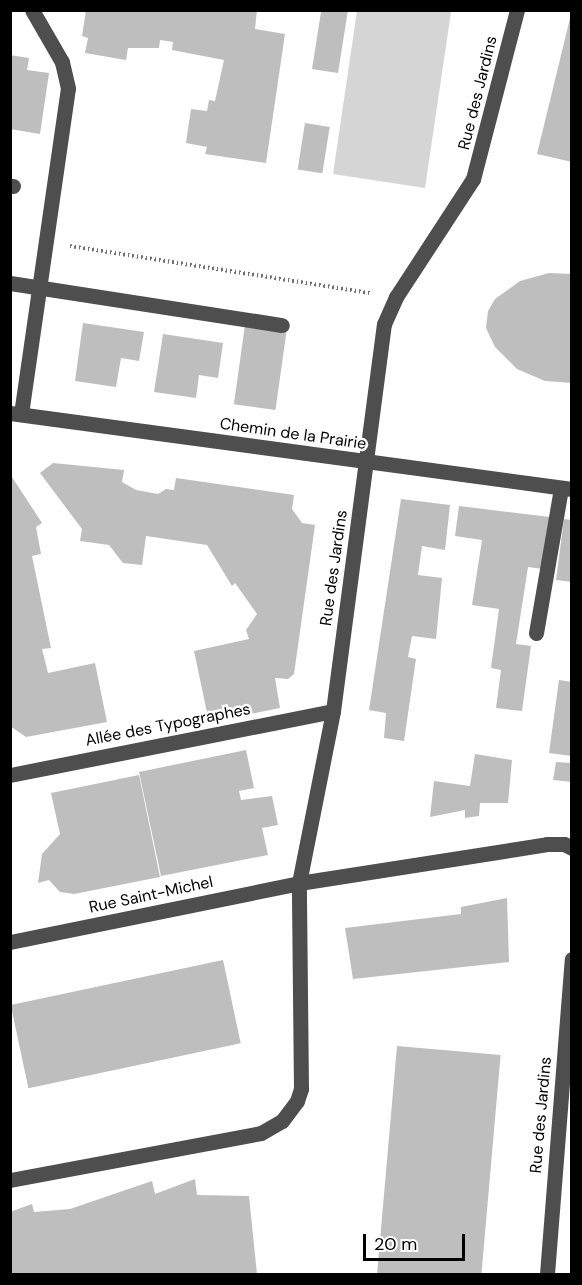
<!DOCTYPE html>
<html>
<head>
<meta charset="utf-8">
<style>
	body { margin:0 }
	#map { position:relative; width:582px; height:1285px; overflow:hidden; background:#fff; font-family:"DM Sans",sans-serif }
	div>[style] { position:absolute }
	.green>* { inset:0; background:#d5d5d5 }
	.building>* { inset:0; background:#bebebe; transform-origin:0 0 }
	.path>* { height:4px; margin-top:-2px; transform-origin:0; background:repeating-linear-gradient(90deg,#707070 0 1.5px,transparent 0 4.5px) }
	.minor>* { height:15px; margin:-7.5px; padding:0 7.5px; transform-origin:7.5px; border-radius:7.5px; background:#4e4e4e }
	span { translate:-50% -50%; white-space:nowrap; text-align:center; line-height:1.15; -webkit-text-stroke:5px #fff; paint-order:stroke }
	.street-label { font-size:16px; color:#000 }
	.frame { position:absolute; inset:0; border:12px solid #000; pointer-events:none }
	.scale { position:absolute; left:363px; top:1234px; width:102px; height:27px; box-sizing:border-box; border:3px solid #000; border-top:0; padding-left:8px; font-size:18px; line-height:21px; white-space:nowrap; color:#000; -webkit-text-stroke:4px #fff; paint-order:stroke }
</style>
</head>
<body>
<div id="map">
	<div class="green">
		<div style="clip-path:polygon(439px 11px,451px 12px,425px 188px,333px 174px,357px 11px)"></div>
	</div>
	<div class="building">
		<div style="clip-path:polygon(86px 10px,257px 10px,255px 29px,285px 34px,266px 163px,205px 154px,207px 147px,186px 143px,191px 109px,207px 111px,209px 100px,215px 101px,224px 60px,172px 50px,173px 42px,160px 40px,159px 48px,128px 48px,126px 60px,85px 53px,88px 38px,82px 36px)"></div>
		<div style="clip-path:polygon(325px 10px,348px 10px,338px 73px,312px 69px,321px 12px)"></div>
		<div style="clip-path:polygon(571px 14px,572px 14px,572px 162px,537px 154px)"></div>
		<div style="clip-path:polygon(10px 55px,29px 58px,27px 70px,49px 73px,40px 134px,10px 129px)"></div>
		<div style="left:305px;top:123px;width:25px;height:47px;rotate:9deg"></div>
		<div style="clip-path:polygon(549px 273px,572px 274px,572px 383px,545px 381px,517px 369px,495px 347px,486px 328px,488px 311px,495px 299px,520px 281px)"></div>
		<div style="clip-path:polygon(83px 323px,144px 332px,139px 361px,121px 358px,116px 387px,75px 381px)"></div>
		<div style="left:245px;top:325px;width:42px;height:80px;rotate:8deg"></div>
		<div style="clip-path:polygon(163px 334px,223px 343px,218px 378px,199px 375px,196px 398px,154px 392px)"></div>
		<div style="clip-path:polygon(53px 463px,124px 470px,122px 482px,136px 490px,158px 494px,166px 489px,174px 490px,176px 478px,294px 495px,292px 509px,302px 523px,315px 525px,294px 674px,288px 679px,275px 678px,280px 708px,209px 722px,194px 651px,249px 639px,246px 630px,257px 614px,235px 583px,232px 586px,207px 545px,146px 536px,142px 565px,123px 563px,109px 545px,80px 541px,82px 529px,40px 473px)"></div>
		<div style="clip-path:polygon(10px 474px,42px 523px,36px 527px,41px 554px,32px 556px,51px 648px,42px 649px,48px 673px,95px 663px,107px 722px,26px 737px,10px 726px)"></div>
		<div style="clip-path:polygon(401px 499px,450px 505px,445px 550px,422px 546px,418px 575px,442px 578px,436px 639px,412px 636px,408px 657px,416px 659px,404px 741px,384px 738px,386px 713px,369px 710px)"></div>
		<div style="clip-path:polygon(459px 506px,550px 517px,543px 569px,528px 567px,516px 644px,531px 646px,522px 711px,496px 708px,501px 670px,491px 668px,499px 609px,472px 605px,482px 540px,455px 536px)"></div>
		<div style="clip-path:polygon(564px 519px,572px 520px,572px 582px,556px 580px)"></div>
		<div style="clip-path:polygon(559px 680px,572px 682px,572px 756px,549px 753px)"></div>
		<div style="clip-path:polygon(246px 750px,254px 788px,239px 791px,241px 800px,272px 796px,278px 825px,262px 828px,268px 855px,161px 876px,139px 772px)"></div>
		<div style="clip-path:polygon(475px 754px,512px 760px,508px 803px,480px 803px,479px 816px,465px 818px,465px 810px,430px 817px,434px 781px,470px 786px)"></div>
		<div style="clip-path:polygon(556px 762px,572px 763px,572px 782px,553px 780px)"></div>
		<div style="clip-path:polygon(139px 775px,160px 877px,74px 894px,60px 892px,49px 880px,38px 883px,42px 854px,60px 834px,51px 793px)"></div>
		<div style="clip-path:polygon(507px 898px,509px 962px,353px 979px,345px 928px,461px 914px,461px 907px)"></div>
		<div style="left:223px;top:960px;width:85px;height:217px;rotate:78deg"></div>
		<div style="left:397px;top:1046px;width:104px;height:229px;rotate:5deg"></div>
		<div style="clip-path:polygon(195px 1179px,197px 1195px,249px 1196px,257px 1274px,10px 1274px,10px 1212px,32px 1204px,34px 1212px,70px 1209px,152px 1181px,155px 1194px)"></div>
	</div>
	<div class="path">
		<div style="left:70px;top:246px;width:305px;rotate:8.9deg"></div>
	</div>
	<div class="minor">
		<div style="left:10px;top:186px;width:3px"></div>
		<div style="left:10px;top:283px;width:275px;rotate:8.8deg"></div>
		<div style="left:10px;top:413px;width:567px;rotate:7.7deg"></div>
		<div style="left:21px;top:414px;width:329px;rotate:-81.8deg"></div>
		<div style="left:68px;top:88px;width:27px;rotate:-103deg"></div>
		<div style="left:62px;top:62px;width:60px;rotate:-120deg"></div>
		<div style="left:536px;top:633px;width:146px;rotate:-80.2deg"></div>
		<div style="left:10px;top:775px;width:329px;rotate:-11.2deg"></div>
		<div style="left:10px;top:942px;width:295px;rotate:-11.5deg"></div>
		<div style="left:299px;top:883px;width:251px;rotate:-8.9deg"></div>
		<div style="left:547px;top:844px;width:17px"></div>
		<div style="left:564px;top:844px;width:9px;rotate:27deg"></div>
		<div style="left:10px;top:1180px;width:255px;rotate:-10.6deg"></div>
		<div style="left:261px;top:1133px;width:24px;rotate:-30deg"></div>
		<div style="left:282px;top:1121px;width:25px;rotate:-53deg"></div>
		<div style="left:297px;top:1101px;width:13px;rotate:-72deg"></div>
		<div style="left:301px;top:1089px;width:206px;rotate:-90.6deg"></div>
		<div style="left:299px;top:883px;width:175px;rotate:-78.8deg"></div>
		<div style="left:333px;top:711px;width:390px;rotate:-82.5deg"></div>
		<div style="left:384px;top:324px;width:30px;rotate:-66deg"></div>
		<div style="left:396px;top:297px;width:141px;rotate:-56.9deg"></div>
		<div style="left:473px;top:179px;width:175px;rotate:-75.4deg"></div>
		<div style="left:547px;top:1274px;width:316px;rotate:-85.5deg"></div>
	</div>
	<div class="street-label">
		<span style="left:478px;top:93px;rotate:-76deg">Rue des Jardins</span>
		<span style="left:293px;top:434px;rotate:8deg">Chemin de la Prairie</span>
		<span style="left:334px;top:568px;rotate:-82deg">Rue des Jardins</span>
		<span style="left:168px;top:725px;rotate:-11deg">Allée des Typographes</span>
		<span style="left:151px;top:895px;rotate:-12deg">Rue Saint-Michel</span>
		<span style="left:541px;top:1115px;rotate:-85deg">Rue des Jardins</span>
	</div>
	<div class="frame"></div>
	<div class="scale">20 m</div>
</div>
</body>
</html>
